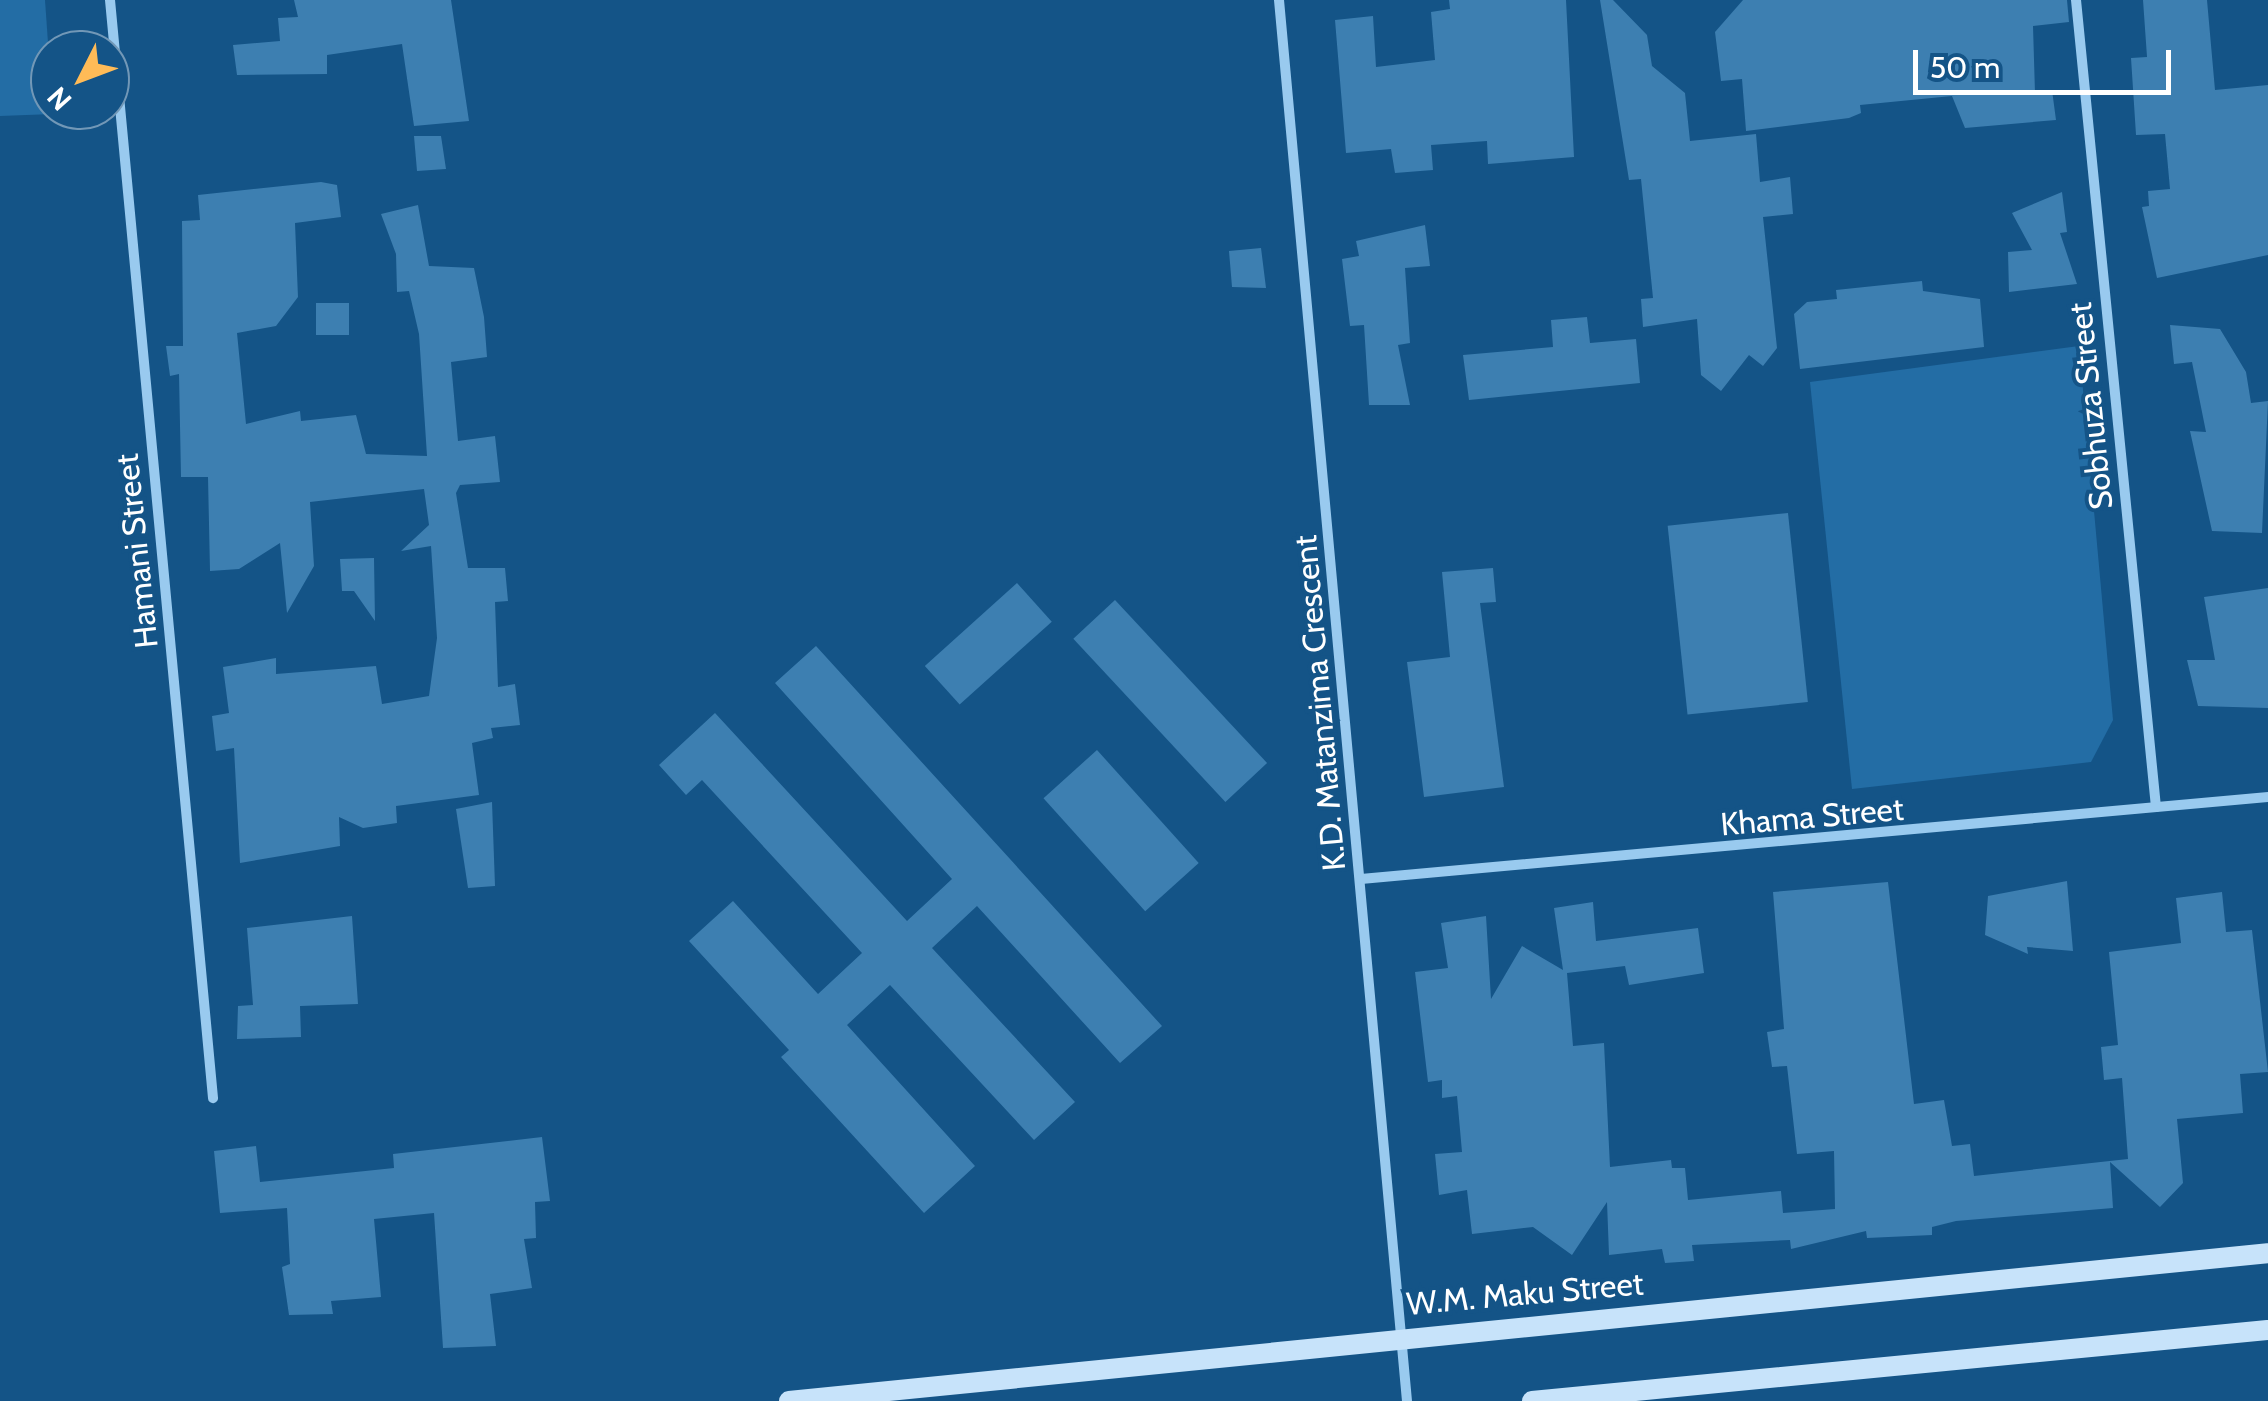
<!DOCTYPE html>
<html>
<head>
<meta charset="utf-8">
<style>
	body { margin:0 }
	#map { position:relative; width:2268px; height:1401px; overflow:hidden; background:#145487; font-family:Cabin,sans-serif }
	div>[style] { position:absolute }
	.green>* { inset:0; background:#236da5 }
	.building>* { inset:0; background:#3d7fb1; transform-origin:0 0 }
	.street>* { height:10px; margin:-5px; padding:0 5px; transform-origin:5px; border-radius:5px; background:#99caef }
	.secondary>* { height:20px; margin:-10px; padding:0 10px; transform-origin:10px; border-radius:10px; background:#c7e3fa }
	span { translate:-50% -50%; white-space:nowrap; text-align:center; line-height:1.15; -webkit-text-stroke:8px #145487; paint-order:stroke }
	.street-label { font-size:32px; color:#fff }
	.north { position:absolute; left:30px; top:30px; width:100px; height:100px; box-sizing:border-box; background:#145487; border:2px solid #7298b7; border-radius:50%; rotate:228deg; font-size:28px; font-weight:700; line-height:40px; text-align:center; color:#fff }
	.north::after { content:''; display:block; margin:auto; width:35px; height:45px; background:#ffbb57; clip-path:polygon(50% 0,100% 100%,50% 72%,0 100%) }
	.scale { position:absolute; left:1913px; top:50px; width:258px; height:45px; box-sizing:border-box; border:5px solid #fff; border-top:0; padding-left:12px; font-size:30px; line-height:35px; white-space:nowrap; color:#fff; -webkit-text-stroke:8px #145487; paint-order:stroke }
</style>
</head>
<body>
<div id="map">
	<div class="green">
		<div style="clip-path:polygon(0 0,45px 0,53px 114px,0 116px)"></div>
		<div style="clip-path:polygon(2079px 346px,2113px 720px,2091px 762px,1852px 789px,1810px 382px)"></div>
	</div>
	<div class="building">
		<div style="clip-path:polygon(294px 0,451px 0,469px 121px,414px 126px,402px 44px,327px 55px,327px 74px,237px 75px,233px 45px,280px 41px,278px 18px,298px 17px)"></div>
		<div style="clip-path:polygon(1449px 0,1566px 0,1574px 157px,1488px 164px,1487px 141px,1431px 145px,1433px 170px,1395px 173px,1391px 149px,1346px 153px,1335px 20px,1373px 16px,1376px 67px,1435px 60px,1431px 12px,1450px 9px)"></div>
		<div style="clip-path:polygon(1600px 0,1613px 0,1647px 35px,1652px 66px,1685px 93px,1690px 141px,1756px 134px,1760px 182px,1790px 177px,1793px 214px,1763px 217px,1777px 348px,1763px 366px,1749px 355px,1721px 391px,1701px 375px,1697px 319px,1643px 327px,1641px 299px,1653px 298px,1641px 179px,1629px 180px)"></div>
		<div style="clip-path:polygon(1743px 0,2067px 0,2069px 22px,2033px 26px,2035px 93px,2052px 90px,2056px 120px,1965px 128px,1952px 96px,1860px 105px,1861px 113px,1849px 118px,1746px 131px,1742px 79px,1721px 81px,1715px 32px)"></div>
		<div style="clip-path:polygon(2143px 0,2207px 0,2215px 90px,2268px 85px,2268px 255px,2157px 278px,2142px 207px,2149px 206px,2148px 191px,2170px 189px,2165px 134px,2136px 135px,2131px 58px,2147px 57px)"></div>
		<div style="clip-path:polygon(414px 136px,441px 136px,446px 169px,417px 171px)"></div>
		<div style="clip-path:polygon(321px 182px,337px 185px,341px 217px,295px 223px,298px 297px,276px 326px,237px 333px,246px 424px,300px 411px,301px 421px,356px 415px,366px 454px,427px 456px,419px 334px,409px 291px,397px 292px,396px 254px,381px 214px,418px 205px,429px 266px,474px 268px,484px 317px,487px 357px,451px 362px,458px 441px,495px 436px,500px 482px,460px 485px,456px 493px,468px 568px,505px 568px,508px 601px,495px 602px,498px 687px,515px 684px,520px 725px,491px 728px,493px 738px,472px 743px,479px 795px,396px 806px,397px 823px,363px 828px,339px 817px,340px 846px,240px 863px,234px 748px,216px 751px,212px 716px,229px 713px,223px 667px,276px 658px,276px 674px,376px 666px,382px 704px,429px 696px,437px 638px,431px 546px,401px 551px,429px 525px,424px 489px,310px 502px,314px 566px,287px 613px,280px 543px,239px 569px,210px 571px,208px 477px,181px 477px,179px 374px,170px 376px,166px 346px,183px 346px,182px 221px,200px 220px,198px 195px)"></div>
		<div style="clip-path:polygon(2062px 192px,2067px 232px,2060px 233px,2077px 284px,2009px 292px,2008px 252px,2032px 250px,2012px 213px)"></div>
		<div style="clip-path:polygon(1425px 225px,1430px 266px,1405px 268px,1410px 343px,1398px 345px,1410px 405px,1369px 405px,1364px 325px,1350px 326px,1342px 259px,1359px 256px,1356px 241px)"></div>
		<div style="clip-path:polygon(1261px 248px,1266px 288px,1232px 287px,1229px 251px)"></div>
		<div style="clip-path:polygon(1922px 281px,1923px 291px,1980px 299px,1984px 347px,1800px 369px,1794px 314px,1807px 302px,1837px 299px,1836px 290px)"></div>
		<div style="left:349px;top:303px;width:32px;height:33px;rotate:90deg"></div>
		<div style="clip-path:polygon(1587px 317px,1590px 343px,1636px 339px,1640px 383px,1469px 400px,1463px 355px,1553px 347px,1551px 320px)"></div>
		<div style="clip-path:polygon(2170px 325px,2220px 329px,2246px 372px,2251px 403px,2268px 401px,2262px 533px,2212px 531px,2190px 431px,2206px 432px,2192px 362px,2174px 364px)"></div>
		<div style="left:1788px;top:513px;width:190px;height:121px;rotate:84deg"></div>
		<div style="clip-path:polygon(374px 558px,375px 621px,354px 591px,342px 591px,340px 559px)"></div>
		<div style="clip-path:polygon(1493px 568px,1496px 602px,1480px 603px,1504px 787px,1424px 797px,1407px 662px,1450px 657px,1442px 572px)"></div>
		<div style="left:1017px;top:583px;width:52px;height:124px;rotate:48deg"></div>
		<div style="clip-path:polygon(2268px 588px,2268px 708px,2198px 706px,2187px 660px,2215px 660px,2204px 597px)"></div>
		<div style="left:1115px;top:600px;width:223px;height:57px;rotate:47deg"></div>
		<div style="clip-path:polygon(816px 646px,1162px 1026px,1120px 1063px,977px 906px,932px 948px,1075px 1102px,1034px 1140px,890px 985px,847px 1025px,975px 1166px,924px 1213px,781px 1057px,789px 1050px,689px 941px,733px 901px,818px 994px,862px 953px,702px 780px,686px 795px,659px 765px,715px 713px,907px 921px,952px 879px,775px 683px)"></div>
		<div style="left:1097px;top:750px;width:152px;height:72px;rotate:48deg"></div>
		<div style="clip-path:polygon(492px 802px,495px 886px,468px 888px,456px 809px)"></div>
		<div style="clip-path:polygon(2067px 881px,2073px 951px,2027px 947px,2028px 954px,1985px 935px,1988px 896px)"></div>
		<div style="clip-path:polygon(1888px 882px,1914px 1104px,1944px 1100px,1952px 1146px,1970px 1144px,1974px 1176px,2128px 1159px,2122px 1078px,2104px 1080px,2101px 1047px,2118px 1045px,2109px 952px,2181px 943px,2176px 898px,2222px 892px,2226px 932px,2252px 930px,2268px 1072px,2240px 1074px,2243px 1113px,2177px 1119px,2183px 1183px,2160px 1207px,2110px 1162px,2113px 1208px,1956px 1221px,1932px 1227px,1932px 1235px,1867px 1238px,1866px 1231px,1791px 1249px,1790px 1240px,1692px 1245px,1694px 1261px,1665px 1263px,1662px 1249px,1609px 1255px,1607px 1202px,1572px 1255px,1533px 1227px,1472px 1234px,1467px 1190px,1439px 1195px,1435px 1154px,1462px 1152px,1457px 1096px,1442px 1098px,1442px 1080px,1428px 1082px,1415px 972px,1448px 968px,1441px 923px,1486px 916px,1491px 999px,1522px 946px,1563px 970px,1554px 908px,1593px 902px,1596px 941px,1698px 928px,1704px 973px,1629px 985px,1625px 966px,1567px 973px,1573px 1046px,1604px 1043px,1610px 1167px,1671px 1160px,1672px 1168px,1685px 1168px,1688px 1200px,1781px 1191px,1783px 1213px,1835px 1209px,1834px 1151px,1797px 1154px,1787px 1066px,1772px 1067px,1767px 1032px,1784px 1029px,1773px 892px)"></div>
		<div style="clip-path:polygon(352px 916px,358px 1004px,300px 1006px,301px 1037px,237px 1039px,238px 1006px,253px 1005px,247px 928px)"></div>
		<div style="clip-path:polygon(542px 1137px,550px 1201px,535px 1202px,536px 1238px,524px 1239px,532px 1288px,490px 1294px,496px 1346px,443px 1348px,434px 1213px,374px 1219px,381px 1297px,331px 1301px,333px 1314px,289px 1315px,282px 1267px,290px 1264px,287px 1208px,220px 1213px,214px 1151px,256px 1146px,260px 1182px,394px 1168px,393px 1154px)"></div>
	</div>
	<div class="street">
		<div style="left:110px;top:0;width:1103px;rotate:84.64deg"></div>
		<div style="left:1279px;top:0;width:1407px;rotate:84.78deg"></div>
		<div style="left:2076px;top:0;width:811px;rotate:84.34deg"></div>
		<div style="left:1361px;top:879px;width:911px;rotate:-5.17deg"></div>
	</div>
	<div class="secondary">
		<div style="left:789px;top:1401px;width:1486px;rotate:-5.71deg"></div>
		<div style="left:1532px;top:1401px;width:739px;rotate:-5.51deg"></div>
	</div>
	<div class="street-label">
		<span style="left:2091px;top:406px;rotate:-96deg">Sobhuza Street</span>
		<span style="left:137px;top:551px;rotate:-96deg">Hamani Street</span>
		<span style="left:1320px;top:703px;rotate:-95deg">K.D. Matanzima Crescent</span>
		<span style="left:1812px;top:817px;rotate:-5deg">Khama Street</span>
		<span style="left:1525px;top:1294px;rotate:-5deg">W.M. Maku Street</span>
	</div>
	<div class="north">N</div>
	<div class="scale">50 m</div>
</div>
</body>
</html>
